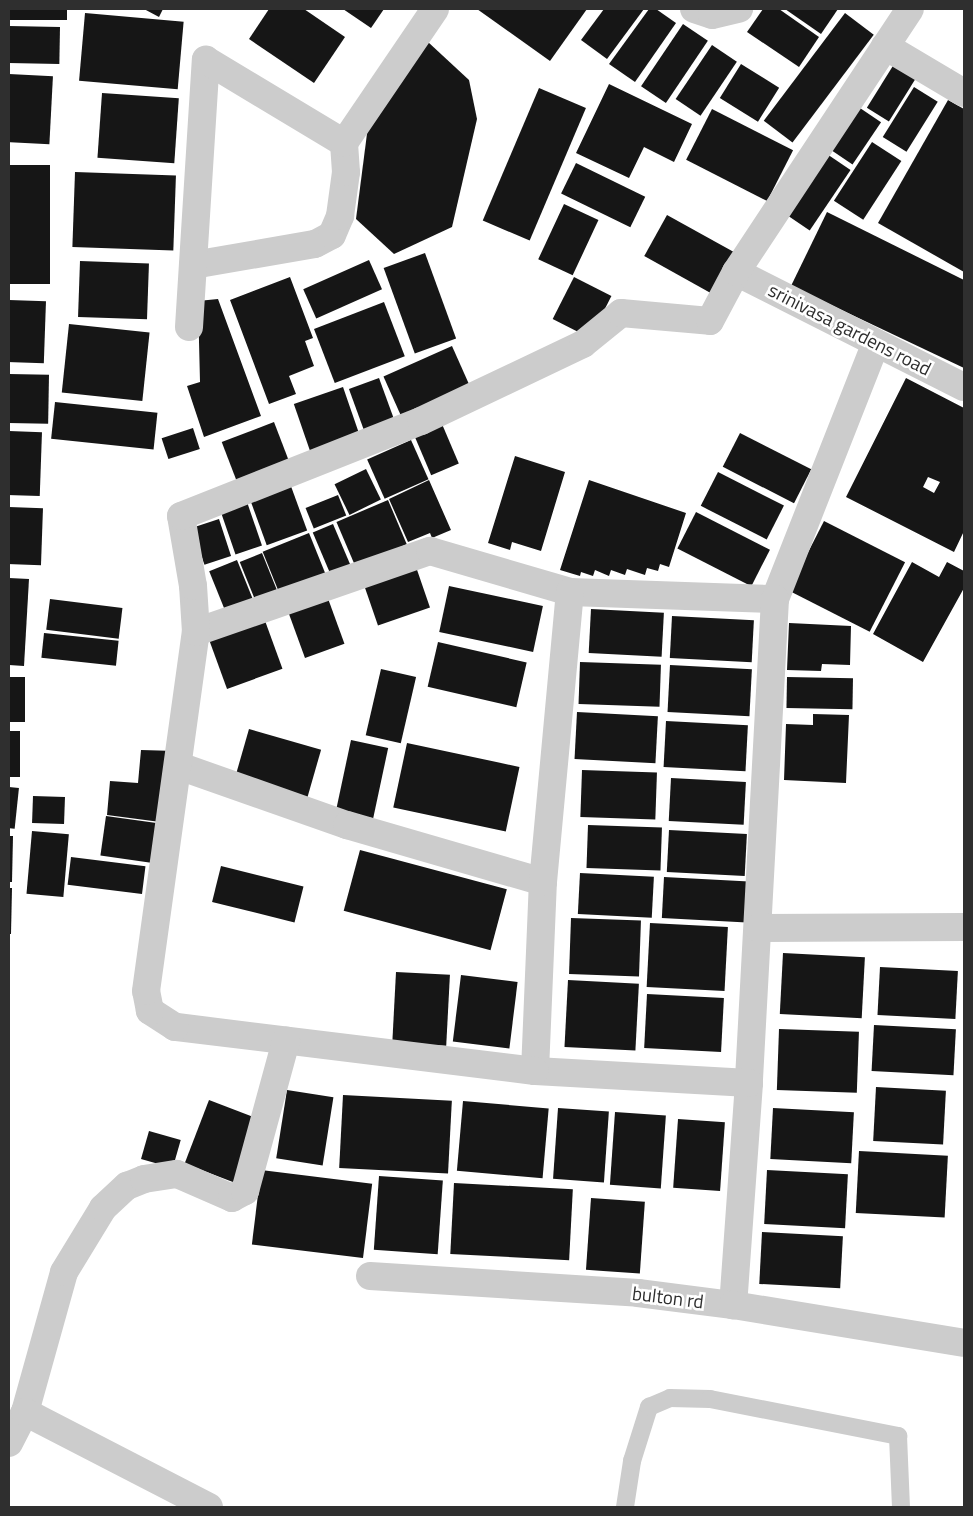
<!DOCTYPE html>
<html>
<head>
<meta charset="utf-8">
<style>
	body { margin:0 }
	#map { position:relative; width:973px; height:1516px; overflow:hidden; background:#fff; font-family:"Titillium Web",sans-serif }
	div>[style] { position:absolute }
	.building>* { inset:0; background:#161616; transform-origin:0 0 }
	.lane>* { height:18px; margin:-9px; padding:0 9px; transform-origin:9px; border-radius:9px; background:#ccc }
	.street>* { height:28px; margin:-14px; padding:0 14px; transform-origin:14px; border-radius:14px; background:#ccc }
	span { translate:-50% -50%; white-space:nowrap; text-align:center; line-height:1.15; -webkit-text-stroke:5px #fff; paint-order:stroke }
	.street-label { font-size:19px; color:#2f2f2f }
	.frame { position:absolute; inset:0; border:10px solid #2f2f2f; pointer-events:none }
</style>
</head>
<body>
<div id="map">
	<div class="building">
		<div style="left:9px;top:9px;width:58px;height:11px"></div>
		<div style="clip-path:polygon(144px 9px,163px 9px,159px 17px)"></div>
		<div style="clip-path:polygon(269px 9px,304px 9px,345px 37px,314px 83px,249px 39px)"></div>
		<div style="clip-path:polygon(343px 9px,384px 9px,371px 28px)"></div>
		<div style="clip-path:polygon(477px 9px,587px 9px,550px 61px)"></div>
		<div style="clip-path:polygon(604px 9px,644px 9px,607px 59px,581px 40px)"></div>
		<div style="clip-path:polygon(649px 9px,656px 9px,676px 23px,635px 82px,609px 64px)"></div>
		<div style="clip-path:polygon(763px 9px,779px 9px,819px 37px,799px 67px,747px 32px)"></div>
		<div style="clip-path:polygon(785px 9px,838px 9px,821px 34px)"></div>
		<div style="left:85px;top:13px;width:99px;height:68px;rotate:5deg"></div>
		<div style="left:845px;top:13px;width:36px;height:135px;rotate:37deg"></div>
		<div style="left:683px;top:24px;width:30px;height:75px;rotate:34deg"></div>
		<div style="left:9px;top:26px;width:51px;height:37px;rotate:1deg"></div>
		<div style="clip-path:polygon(428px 42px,469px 80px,477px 119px,452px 227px,394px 254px,356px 219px,368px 126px)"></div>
		<div style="left:712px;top:45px;width:30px;height:65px;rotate:34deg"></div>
		<div style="left:896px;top:61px;width:26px;height:55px;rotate:32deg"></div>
		<div style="left:741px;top:64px;width:45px;height:40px;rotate:32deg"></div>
		<div style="left:9px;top:74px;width:44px;height:68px;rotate:3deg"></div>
		<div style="clip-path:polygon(609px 84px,692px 124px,674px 162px,644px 147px,629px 178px,576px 153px)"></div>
		<div style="left:914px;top:87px;width:28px;height:59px;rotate:32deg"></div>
		<div style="left:539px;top:88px;width:51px;height:144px;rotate:23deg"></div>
		<div style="left:102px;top:93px;width:77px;height:65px;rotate:4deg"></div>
		<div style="clip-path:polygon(948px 100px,964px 109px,964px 272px,878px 223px)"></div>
		<div style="left:857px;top:106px;width:29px;height:51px;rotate:34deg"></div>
		<div style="left:712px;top:109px;width:91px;height:57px;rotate:27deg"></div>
		<div style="left:872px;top:142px;width:35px;height:70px;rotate:33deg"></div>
		<div style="left:824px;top:152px;width:32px;height:73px;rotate:34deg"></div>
		<div style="left:576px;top:163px;width:77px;height:34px;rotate:26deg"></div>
		<div style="left:9px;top:165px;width:41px;height:119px"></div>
		<div style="left:75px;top:172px;width:101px;height:75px;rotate:2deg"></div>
		<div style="left:564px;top:204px;width:38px;height:61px;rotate:25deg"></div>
		<div style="clip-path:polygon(827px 212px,964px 280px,964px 368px,791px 286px)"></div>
		<div style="left:667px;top:215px;width:79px;height:47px;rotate:29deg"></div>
		<div style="left:425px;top:253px;width:91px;height:44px;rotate:70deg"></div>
		<div style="left:369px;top:260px;width:32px;height:72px;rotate:66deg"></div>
		<div style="left:80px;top:261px;width:69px;height:56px;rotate:2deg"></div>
		<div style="clip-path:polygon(290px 277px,313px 338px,305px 341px,314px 366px,289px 376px,296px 394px,269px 404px,230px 300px)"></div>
		<div style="left:574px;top:277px;width:42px;height:47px;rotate:27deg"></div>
		<div style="clip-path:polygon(218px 299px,261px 416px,204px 437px,187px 386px,200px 382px,198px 301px)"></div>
		<div style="left:9px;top:300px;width:37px;height:62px;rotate:2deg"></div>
		<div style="left:384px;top:302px;width:58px;height:75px;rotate:69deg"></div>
		<div style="left:69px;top:324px;width:81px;height:69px;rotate:6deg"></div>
		<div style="left:452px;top:346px;width:49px;height:75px;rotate:66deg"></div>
		<div style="left:9px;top:374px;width:40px;height:49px;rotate:1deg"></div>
		<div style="left:379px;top:378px;width:49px;height:32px;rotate:70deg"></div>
		<div style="clip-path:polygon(evenodd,906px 378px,964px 408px,964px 531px,954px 552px,846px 497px,906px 378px,928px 477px,940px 482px,934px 493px,923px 487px,928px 477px)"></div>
		<div style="left:343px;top:387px;width:53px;height:52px;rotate:71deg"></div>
		<div style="left:55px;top:402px;width:103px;height:37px;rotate:6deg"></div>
		<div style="left:274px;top:422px;width:43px;height:56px;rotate:69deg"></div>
		<div style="left:442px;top:424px;width:43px;height:30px;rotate:67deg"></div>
		<div style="left:193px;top:428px;width:22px;height:33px;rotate:72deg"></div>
		<div style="left:9px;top:431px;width:33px;height:64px;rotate:2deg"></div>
		<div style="left:740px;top:433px;width:80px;height:38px;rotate:27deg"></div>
		<div style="left:411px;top:440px;width:43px;height:48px;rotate:66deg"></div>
		<div style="clip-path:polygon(515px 456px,565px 472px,541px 551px,512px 542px,510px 550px,488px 543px)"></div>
		<div style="left:366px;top:469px;width:34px;height:35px;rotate:64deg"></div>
		<div style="left:718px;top:472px;width:74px;height:38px;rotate:27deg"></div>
		<div style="left:288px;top:478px;width:56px;height:43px;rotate:70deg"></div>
		<div style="clip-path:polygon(429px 480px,451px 530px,432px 538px,430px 533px,408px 542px,389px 499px)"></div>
		<div style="clip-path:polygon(589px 480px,686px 513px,669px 567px,660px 564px,658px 571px,647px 568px,645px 575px,627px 569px,625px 575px,611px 570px,609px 576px,595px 570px,593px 576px,581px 572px,580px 576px,560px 570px)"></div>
		<div style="left:338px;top:495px;width:22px;height:35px;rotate:68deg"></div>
		<div style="left:388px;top:500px;width:48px;height:56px;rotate:67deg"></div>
		<div style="left:247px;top:502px;width:46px;height:28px;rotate:71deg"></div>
		<div style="left:9px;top:507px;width:34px;height:57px;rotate:2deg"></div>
		<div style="left:696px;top:512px;width:83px;height:41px;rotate:27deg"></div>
		<div style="left:219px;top:519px;width:39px;height:28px;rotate:72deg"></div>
		<div style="left:824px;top:521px;width:91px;height:78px;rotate:27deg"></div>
		<div style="left:333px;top:524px;width:47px;height:22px;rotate:67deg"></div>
		<div style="left:309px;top:533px;width:46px;height:50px;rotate:68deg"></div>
		<div style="left:262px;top:553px;width:46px;height:24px;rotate:68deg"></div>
		<div style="left:237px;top:560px;width:48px;height:30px;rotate:68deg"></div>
		<div style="clip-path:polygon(912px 562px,939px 577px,947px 562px,964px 571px,964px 588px,923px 662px,873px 634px)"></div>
		<div style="left:415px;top:564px;width:46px;height:55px;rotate:71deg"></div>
		<div style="clip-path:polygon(9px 578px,29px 579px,24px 666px,9px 665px)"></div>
		<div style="left:449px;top:586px;width:96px;height:47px;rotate:12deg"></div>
		<div style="left:326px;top:593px;width:54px;height:42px;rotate:70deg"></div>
		<div style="left:50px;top:599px;width:73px;height:31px;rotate:7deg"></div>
		<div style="left:591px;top:609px;width:73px;height:44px;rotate:3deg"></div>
		<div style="left:672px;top:616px;width:82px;height:42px;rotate:3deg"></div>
		<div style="left:264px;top:618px;width:54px;height:59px;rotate:70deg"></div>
		<div style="clip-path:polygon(789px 623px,851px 626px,850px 665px,822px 664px,821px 671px,787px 670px)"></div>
		<div style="left:44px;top:633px;width:75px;height:25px;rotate:6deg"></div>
		<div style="left:438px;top:642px;width:91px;height:46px;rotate:13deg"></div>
		<div style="left:580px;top:662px;width:81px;height:42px;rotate:2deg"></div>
		<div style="left:670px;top:665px;width:82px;height:47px;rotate:3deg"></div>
		<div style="left:381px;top:669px;width:36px;height:68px;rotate:13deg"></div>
		<div style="left:9px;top:677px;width:16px;height:45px"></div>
		<div style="left:787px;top:677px;width:66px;height:31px;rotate:1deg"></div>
		<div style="left:577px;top:712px;width:81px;height:47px;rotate:3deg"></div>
		<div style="clip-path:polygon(813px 714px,849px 715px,846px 783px,784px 780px,786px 724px,813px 725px)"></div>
		<div style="left:666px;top:721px;width:82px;height:46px;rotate:3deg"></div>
		<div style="left:249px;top:729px;width:75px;height:51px;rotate:16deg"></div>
		<div style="left:9px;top:731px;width:11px;height:46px"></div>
		<div style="left:351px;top:740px;width:38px;height:72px;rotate:12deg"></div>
		<div style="left:407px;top:743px;width:115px;height:66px;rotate:12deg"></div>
		<div style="clip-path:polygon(141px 750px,176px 751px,168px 823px,107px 815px,110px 781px,138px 783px)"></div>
		<div style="left:582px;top:770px;width:75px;height:47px;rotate:2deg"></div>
		<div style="left:671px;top:778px;width:75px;height:43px;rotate:3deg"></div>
		<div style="left:9px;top:787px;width:10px;height:41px;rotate:6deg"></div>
		<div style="left:33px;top:796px;width:32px;height:27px;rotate:2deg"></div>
		<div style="left:106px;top:816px;width:51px;height:40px;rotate:8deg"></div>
		<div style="left:588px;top:825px;width:74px;height:43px;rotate:2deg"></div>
		<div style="left:669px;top:830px;width:78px;height:42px;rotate:3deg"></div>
		<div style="left:32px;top:831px;width:37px;height:63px;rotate:5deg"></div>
		<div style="clip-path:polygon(9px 836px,13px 836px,12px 882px,9px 882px)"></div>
		<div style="left:360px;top:850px;width:152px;height:63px;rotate:15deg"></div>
		<div style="left:71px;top:857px;width:75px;height:28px;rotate:7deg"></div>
		<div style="left:221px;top:866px;width:85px;height:37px;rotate:14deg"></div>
		<div style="left:580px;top:873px;width:74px;height:41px;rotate:3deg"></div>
		<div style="left:664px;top:877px;width:85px;height:41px;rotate:3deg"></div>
		<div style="clip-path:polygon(9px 888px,12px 888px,11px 934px,9px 934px)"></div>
		<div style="left:571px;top:918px;width:70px;height:56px;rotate:2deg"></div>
		<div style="left:650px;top:923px;width:78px;height:64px;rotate:3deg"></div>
		<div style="left:783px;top:953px;width:82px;height:61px;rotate:3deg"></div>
		<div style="left:880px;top:967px;width:78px;height:48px;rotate:3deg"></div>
		<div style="left:396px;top:972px;width:54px;height:71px;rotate:3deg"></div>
		<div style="left:461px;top:975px;width:57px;height:67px;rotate:7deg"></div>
		<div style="left:568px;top:980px;width:71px;height:67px;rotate:3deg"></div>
		<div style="left:647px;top:994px;width:77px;height:54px;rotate:3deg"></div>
		<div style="left:874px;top:1025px;width:82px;height:46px;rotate:3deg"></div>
		<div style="left:779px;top:1029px;width:80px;height:61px;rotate:2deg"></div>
		<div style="left:876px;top:1087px;width:70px;height:54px;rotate:3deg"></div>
		<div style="left:287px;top:1090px;width:47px;height:69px;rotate:9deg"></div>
		<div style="left:343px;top:1095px;width:109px;height:73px;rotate:3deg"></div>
		<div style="left:209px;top:1100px;width:53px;height:68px;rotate:21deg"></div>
		<div style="left:463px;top:1101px;width:86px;height:70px;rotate:5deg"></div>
		<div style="left:558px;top:1108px;width:51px;height:71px;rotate:4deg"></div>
		<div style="left:773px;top:1108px;width:81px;height:51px;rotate:3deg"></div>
		<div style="left:615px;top:1112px;width:51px;height:73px;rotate:4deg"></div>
		<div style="left:678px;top:1119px;width:47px;height:69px;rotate:4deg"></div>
		<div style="left:149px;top:1131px;width:33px;height:29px;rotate:16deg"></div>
		<div style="left:859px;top:1151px;width:89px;height:62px;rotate:3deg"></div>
		<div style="left:261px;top:1170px;width:112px;height:75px;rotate:7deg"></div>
		<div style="left:767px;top:1170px;width:81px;height:54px;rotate:3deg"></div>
		<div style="left:379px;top:1176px;width:64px;height:74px;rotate:4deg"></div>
		<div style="left:454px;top:1183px;width:119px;height:71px;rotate:3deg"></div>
		<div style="left:591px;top:1198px;width:54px;height:72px;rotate:4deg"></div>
		<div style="left:762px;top:1232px;width:81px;height:52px;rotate:3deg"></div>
	</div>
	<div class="lane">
		<div style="left:625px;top:1507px;width:47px;rotate:-81.3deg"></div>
		<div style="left:632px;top:1461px;width:57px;rotate:-72.5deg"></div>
		<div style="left:649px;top:1407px;width:23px;rotate:-23deg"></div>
		<div style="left:670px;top:1398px;width:40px;rotate:1.4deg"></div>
		<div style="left:710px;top:1399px;width:192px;rotate:11.1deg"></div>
		<div style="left:898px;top:1436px;width:71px;rotate:87.6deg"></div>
	</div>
	<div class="street">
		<div style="left:694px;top:9px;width:19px;rotate:18deg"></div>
		<div style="left:712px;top:15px;width:28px;rotate:-13deg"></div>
		<div style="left:885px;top:46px;width:92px;rotate:30.7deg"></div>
		<div style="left:193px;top:265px;width:124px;rotate:-9.8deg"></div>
		<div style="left:315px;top:244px;width:19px;rotate:-28deg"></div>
		<div style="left:332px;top:235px;width:21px;rotate:-67deg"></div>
		<div style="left:340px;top:216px;width:44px;rotate:-82.2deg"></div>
		<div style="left:346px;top:172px;width:29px;rotate:-94deg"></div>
		<div style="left:736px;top:272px;width:255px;rotate:26.8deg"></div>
		<div style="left:189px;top:327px;width:268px;rotate:-86.4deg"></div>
		<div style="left:206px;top:60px;width:161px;rotate:31deg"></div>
		<div style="left:344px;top:143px;width:162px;rotate:-55.8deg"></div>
		<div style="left:775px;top:599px;width:275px;rotate:-68.5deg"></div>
		<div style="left:196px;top:632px;width:248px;rotate:-19.1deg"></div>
		<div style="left:430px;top:551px;width:146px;rotate:16.3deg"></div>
		<div style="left:570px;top:592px;width:205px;rotate:2deg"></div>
		<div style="left:775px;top:599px;width:485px;rotate:93.1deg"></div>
		<div style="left:749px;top:1083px;width:223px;rotate:94.1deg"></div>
		<div style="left:179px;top:766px;width:178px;rotate:19.4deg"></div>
		<div style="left:347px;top:825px;width:204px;rotate:16.2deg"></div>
		<div style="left:758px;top:928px;width:206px;rotate:-0.3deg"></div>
		<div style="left:535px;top:1071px;width:189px;rotate:-87.6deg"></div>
		<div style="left:543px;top:882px;width:291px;rotate:-84.7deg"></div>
		<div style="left:749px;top:1083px;width:214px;rotate:-176.8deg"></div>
		<div style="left:535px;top:1071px;width:363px;rotate:-173deg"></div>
		<div style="left:175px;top:1027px;width:30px;rotate:-147deg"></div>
		<div style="left:150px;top:1011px;width:20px;rotate:-101deg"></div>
		<div style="left:146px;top:991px;width:362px;rotate:-82.1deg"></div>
		<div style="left:196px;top:632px;width:46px;rotate:-93.7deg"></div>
		<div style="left:193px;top:586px;width:71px;rotate:-99.7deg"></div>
		<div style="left:181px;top:516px;width:258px;rotate:-21.6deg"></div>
		<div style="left:421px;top:421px;width:179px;rotate:-25.4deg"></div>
		<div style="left:583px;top:344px;width:49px;rotate:-39.2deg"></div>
		<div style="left:621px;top:313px;width:89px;rotate:5.1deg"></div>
		<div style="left:710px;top:321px;width:55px;rotate:-62deg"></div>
		<div style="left:736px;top:272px;width:315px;rotate:-56.5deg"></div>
		<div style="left:370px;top:1276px;width:269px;rotate:3.6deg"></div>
		<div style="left:638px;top:1293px;width:96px;rotate:7.2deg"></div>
		<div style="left:733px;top:1305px;width:234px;rotate:9.3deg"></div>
		<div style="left:25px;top:1412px;width:145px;rotate:-74.4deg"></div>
		<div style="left:64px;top:1272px;width:75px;rotate:-58.6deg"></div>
		<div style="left:103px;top:1208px;width:33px;rotate:-43deg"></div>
		<div style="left:127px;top:1186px;width:18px;rotate:-22deg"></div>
		<div style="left:144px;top:1179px;width:33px;rotate:-9deg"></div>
		<div style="left:177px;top:1174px;width:60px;rotate:23.6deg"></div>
		<div style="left:232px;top:1198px;width:15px;rotate:-28deg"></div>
		<div style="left:245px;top:1191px;width:156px;rotate:-74.7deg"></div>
		<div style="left:9px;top:1443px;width:35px;rotate:-63deg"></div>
		<div style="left:25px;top:1412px;width:207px;rotate:27.3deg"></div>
	</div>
	<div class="street-label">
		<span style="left:850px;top:329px;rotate:27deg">srinivasa gardens road</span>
		<span style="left:668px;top:1297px;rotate:7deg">bulton rd</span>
	</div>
	<div class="frame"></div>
</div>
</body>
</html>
